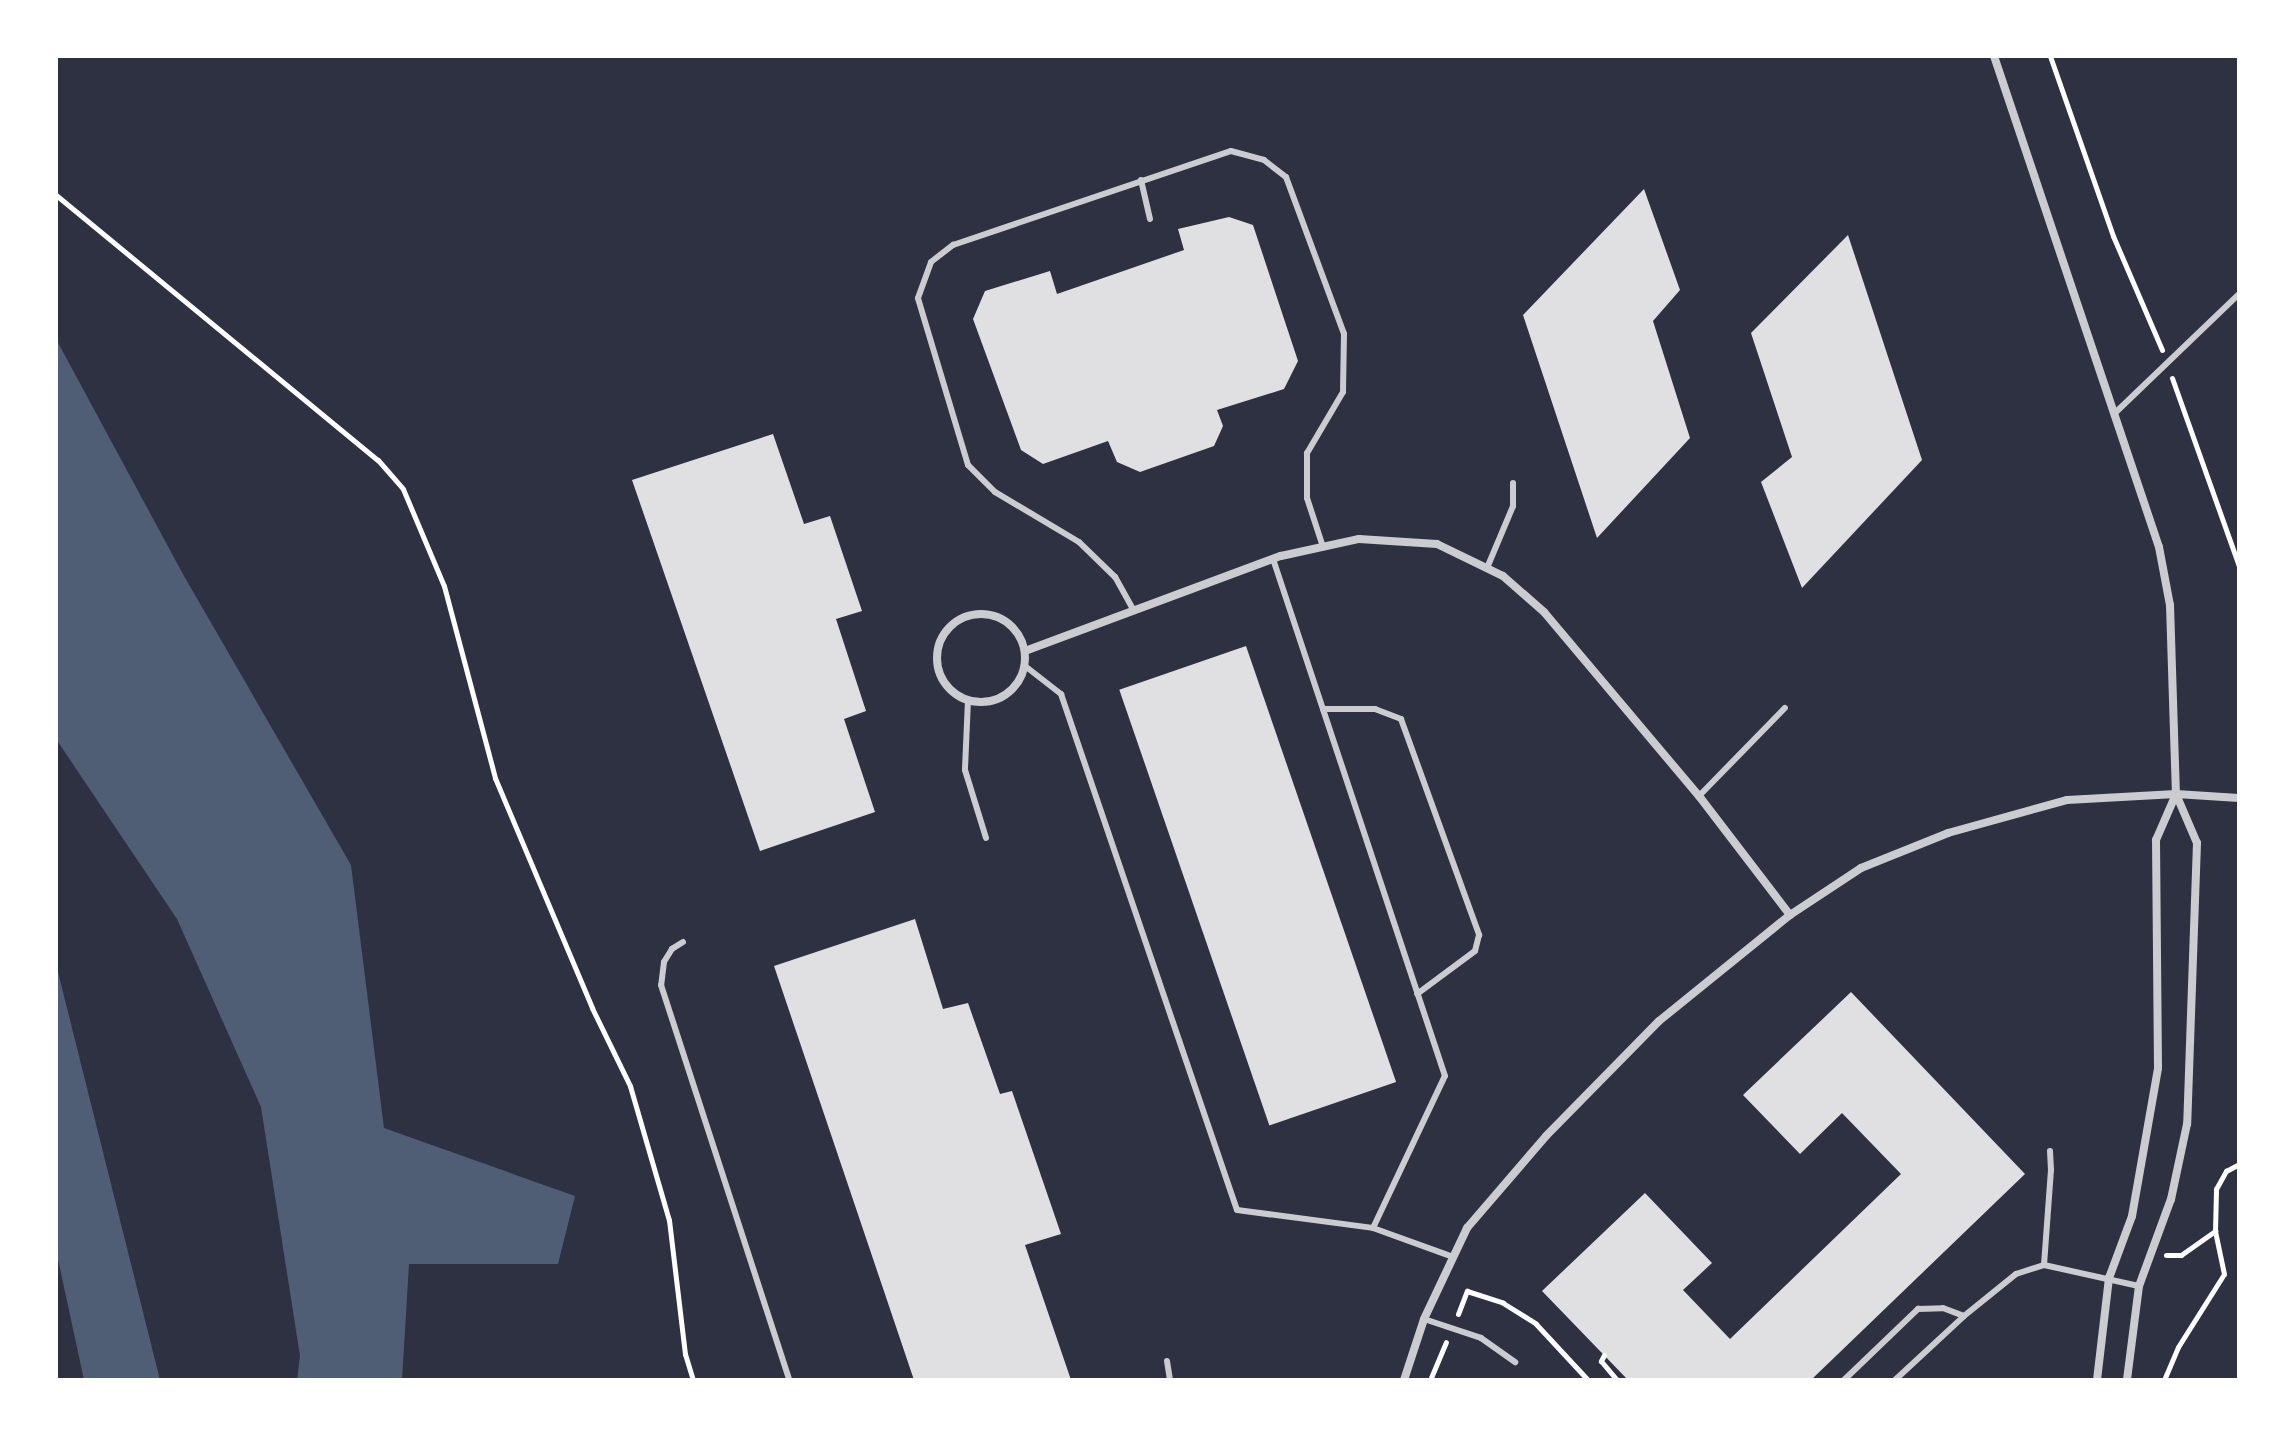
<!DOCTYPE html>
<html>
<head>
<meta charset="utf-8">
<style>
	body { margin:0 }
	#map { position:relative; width:2295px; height:1436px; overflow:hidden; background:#2d3142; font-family:Quicksand,sans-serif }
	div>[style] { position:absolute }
	.water>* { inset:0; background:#4f5d75 }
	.building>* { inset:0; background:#e0e0e3; transform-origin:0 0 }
	.path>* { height:5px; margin:-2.5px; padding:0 2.5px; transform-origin:2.5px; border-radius:2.5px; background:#fff }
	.service>* { height:6px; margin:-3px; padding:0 3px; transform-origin:3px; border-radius:3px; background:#caccd0 }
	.minor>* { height:8px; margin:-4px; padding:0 4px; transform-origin:4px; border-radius:4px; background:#caccd0 }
	.minor>.ring { margin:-4px; padding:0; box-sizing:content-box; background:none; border:8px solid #caccd0; border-radius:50% }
	span { translate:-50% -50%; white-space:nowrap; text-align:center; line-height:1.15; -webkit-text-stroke:6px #fff; paint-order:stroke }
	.frame { position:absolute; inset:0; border:58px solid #fff; pointer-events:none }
</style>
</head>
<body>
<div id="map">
	<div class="water">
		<div style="clip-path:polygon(56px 339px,184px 576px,351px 865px,384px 1128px,575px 1196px,558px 1264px,409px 1264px,402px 1380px,297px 1380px,300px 1356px,261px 1107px,177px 919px,56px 739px)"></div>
		<div style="clip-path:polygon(56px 964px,160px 1380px,84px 1380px,56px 1250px)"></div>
	</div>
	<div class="building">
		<div style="clip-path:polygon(1644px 189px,1680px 290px,1653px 321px,1690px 438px,1597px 538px,1523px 315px)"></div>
		<div style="clip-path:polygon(1229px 217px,1253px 225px,1298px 361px,1284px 389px,1217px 410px,1223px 426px,1214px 446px,1140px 472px,1117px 462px,1108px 441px,1043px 464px,1021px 450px,973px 319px,985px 291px,1050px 271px,1057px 294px,1184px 250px,1178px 229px)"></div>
		<div style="clip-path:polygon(1848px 235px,1922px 460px,1802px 588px,1761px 482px,1792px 457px,1751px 333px)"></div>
		<div style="clip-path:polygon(773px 434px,804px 524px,830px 516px,862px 611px,836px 619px,866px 711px,844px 719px,875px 812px,760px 851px,632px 480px)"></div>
		<div style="left:1246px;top:646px;width:461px;height:134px;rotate:71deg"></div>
		<div style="clip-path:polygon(915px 919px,943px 1009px,968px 1003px,1000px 1094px,1012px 1091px,1061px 1234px,1025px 1245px,1071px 1380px,914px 1380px,774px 966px)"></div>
		<div style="clip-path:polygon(1851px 992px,2025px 1174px,1811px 1380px,1628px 1380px,1542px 1291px,1645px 1193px,1712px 1263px,1683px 1290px,1730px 1339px,1901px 1174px,1842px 1113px,1800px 1154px,1743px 1095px)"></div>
	</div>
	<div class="path">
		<div style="left:2050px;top:56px;width:191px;rotate:70.7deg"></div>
		<div style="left:2113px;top:236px;width:124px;rotate:66.7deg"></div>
		<div style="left:56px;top:195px;width:417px;rotate:39.5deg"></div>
		<div style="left:378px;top:460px;width:38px;rotate:49deg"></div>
		<div style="left:403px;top:489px;width:105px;rotate:67.1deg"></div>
		<div style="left:444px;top:586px;width:199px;rotate:75.1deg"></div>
		<div style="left:495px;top:778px;width:250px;rotate:67.1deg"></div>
		<div style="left:592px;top:1008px;width:87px;rotate:64deg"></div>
		<div style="left:630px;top:1086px;width:140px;rotate:73.8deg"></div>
		<div style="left:669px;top:1220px;width:135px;rotate:83.2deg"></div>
		<div style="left:685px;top:1354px;width:27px;rotate:73deg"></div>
		<div style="left:2172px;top:378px;width:200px;rotate:70.4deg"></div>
		<div style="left:2166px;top:1255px;width:15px"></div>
		<div style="left:2181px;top:1255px;width:42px;rotate:-35.2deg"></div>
		<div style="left:2215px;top:1231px;width:42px;rotate:-88.6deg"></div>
		<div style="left:2216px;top:1189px;width:21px;rotate:-61deg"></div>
		<div style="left:2226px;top:1171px;width:15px;rotate:-28deg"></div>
		<div style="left:1458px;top:1314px;width:25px;rotate:-69deg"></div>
		<div style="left:1467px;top:1291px;width:38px;rotate:18deg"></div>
		<div style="left:1503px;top:1303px;width:39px;rotate:32deg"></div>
		<div style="left:1536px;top:1324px;width:76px;rotate:47.1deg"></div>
		<div style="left:1604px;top:1355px;width:7px;rotate:117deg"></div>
		<div style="left:1601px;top:1361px;width:25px;rotate:50deg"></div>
		<div style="left:1430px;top:1380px;width:41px;rotate:-67.2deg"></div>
		<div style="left:2164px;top:1380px;width:36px;rotate:-67deg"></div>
		<div style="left:2178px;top:1347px;width:86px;rotate:-57.8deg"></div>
		<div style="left:2224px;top:1274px;width:44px;rotate:-101.8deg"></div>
	</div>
	<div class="service">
		<div style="left:1141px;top:180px;width:40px;rotate:77deg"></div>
		<div style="left:2115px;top:413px;width:172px;rotate:-43.8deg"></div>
		<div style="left:1487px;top:568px;width:67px;rotate:-67.2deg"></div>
		<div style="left:1513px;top:506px;width:23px;rotate:-90deg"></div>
		<div style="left:1134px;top:611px;width:39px;rotate:-119deg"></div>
		<div style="left:1115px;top:577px;width:50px;rotate:-135.8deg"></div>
		<div style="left:1079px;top:542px;width:98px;rotate:-149.2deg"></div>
		<div style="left:995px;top:492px;width:38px;rotate:-135deg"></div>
		<div style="left:968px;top:465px;width:174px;rotate:-106.7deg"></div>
		<div style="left:918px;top:298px;width:38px;rotate:-70deg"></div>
		<div style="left:931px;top:262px;width:28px;rotate:-38deg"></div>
		<div style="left:953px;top:245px;width:293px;rotate:-18.7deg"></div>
		<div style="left:1231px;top:151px;width:34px;rotate:15deg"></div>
		<div style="left:1264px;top:160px;width:28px;rotate:38deg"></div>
		<div style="left:1286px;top:177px;width:167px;rotate:69.7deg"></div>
		<div style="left:1344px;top:334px;width:58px;rotate:91deg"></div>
		<div style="left:1343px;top:392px;width:71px;rotate:120.5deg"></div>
		<div style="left:1307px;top:453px;width:45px;rotate:90deg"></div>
		<div style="left:1307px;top:498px;width:52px;rotate:71.9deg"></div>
		<div style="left:1025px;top:666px;width:46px;rotate:37.9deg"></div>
		<div style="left:1061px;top:694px;width:545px;rotate:71.17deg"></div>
		<div style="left:1237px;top:1210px;width:137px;rotate:7.5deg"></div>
		<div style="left:1373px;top:1228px;width:168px;rotate:-64.7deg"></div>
		<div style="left:1445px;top:1076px;width:545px;rotate:-108.4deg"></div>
		<div style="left:968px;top:700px;width:70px;rotate:92.5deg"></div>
		<div style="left:965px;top:770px;width:71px;rotate:72.8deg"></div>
		<div style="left:1323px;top:709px;width:52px"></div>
		<div style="left:1375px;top:709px;width:28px;rotate:21deg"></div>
		<div style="left:1401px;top:719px;width:230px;rotate:70.1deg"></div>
		<div style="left:1479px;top:935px;width:16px;rotate:104deg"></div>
		<div style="left:1475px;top:951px;width:72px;rotate:143.4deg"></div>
		<div style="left:1699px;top:796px;width:123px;rotate:-45.7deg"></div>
		<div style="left:683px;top:942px;width:13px;rotate:148deg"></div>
		<div style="left:672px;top:949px;width:15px;rotate:122deg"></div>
		<div style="left:664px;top:962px;width:23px;rotate:97deg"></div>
		<div style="left:661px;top:985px;width:415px;rotate:72deg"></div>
		<div style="left:1373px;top:1228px;width:85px;rotate:19.9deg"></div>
		<div style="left:2044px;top:1265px;width:95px;rotate:-85.8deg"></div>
		<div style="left:2051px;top:1170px;width:19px;rotate:-93deg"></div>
		<div style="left:1424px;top:1319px;width:60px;rotate:18.4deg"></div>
		<div style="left:1481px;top:1338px;width:42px;rotate:35.2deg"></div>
		<div style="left:1167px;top:1361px;width:19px;rotate:81deg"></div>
		<div style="left:1844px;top:1380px;width:103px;rotate:-43.8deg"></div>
		<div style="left:1918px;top:1309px;width:25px;rotate:-2deg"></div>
		<div style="left:1943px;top:1308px;width:22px;rotate:21deg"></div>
		<div style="left:1895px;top:1380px;width:94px;rotate:-42.8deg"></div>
		<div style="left:1964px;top:1316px;width:67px;rotate:-38.9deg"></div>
		<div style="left:2016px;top:1274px;width:29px;rotate:-18deg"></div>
		<div style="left:2044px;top:1265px;width:97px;rotate:12.5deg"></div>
	</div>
	<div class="minor">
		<div style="left:1994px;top:56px;width:518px;rotate:71.43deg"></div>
		<div style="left:2159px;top:547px;width:59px;rotate:79.3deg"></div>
		<div style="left:2170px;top:605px;width:189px;rotate:88.2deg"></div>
		<div style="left:2176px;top:794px;width:53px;rotate:66.8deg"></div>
		<div style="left:2197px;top:843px;width:281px;rotate:92deg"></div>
		<div style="left:2187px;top:1124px;width:77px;rotate:102deg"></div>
		<div style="left:2171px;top:1199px;width:93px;rotate:110.2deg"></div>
		<div style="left:2139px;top:1286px;width:95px;rotate:97.3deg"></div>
		<div class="ring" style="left:937px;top:614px;width:80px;height:80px"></div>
		<div style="left:1025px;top:651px;width:273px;rotate:-20.4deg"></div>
		<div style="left:1281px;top:556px;width:80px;rotate:-12.3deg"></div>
		<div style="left:1359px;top:539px;width:78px;rotate:3.7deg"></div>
		<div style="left:1437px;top:544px;width:73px;rotate:25.9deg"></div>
		<div style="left:1503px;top:576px;width:55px;rotate:41.3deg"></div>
		<div style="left:1544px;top:612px;width:241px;rotate:49.9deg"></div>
		<div style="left:1699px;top:796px;width:150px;rotate:52.6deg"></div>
		<div style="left:1404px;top:1380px;width:64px;rotate:-71.8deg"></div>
		<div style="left:1424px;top:1319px;width:101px;rotate:-64.7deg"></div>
		<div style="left:1467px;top:1228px;width:121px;rotate:-49.3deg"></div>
		<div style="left:1546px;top:1136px;width:161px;rotate:-45.5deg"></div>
		<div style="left:1659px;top:1021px;width:169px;rotate:-39deg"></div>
		<div style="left:1790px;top:915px;width:85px;rotate:-33.5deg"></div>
		<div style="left:1861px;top:868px;width:94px;rotate:-21.9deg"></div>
		<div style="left:1948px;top:833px;width:123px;rotate:-15.5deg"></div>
		<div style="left:2067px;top:800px;width:109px;rotate:-3.2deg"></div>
		<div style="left:2176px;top:794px;width:63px;rotate:3.6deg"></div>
		<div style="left:2097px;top:1380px;width:103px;rotate:-83.3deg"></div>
		<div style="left:2109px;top:1278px;width:66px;rotate:-69.6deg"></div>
		<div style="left:2132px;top:1216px;width:150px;rotate:-80deg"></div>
		<div style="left:2158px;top:1068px;width:228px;rotate:-90.5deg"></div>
		<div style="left:2156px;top:840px;width:50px;rotate:-66.5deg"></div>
	</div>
	<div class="frame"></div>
</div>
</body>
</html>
